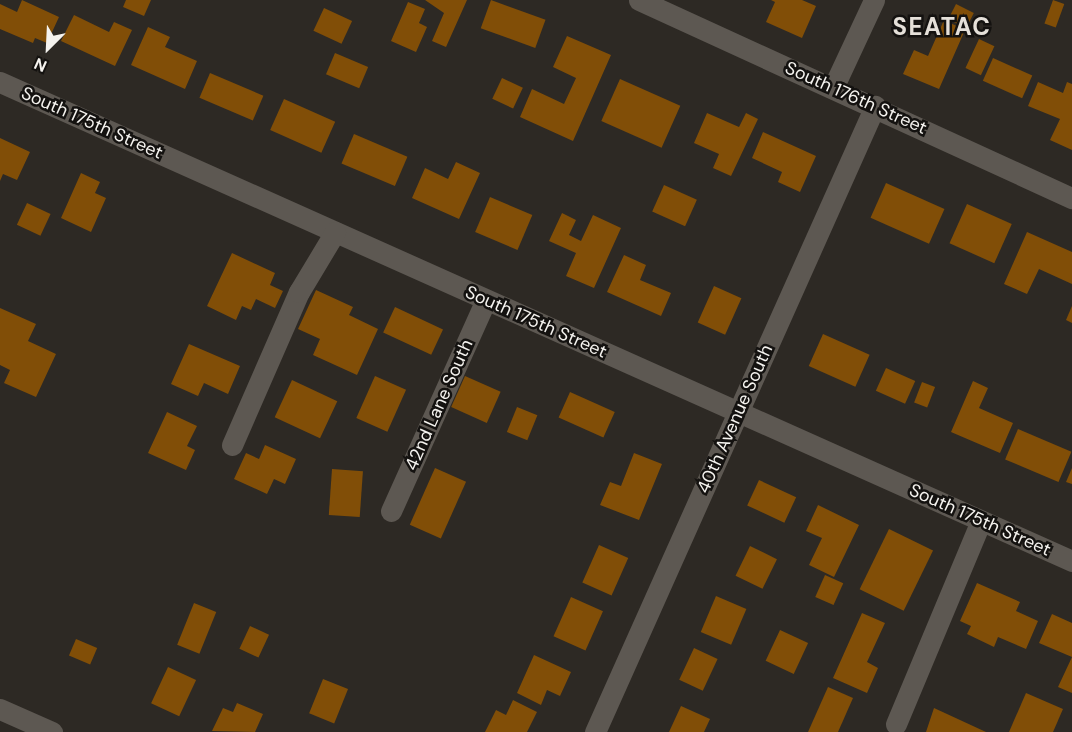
<!DOCTYPE html>
<html>
<head>
<meta charset="utf-8">
<style>
	body { margin:0 }
	#map { position:relative; width:1072px; height:732px; overflow:hidden; background:#2d2924; font-family:"DM Sans",sans-serif }
	div>[style] { position:absolute }
	.building>* { inset:0; background:#814e07; transform-origin:0 0 }
	.minor>* { height:21px; margin:-10.5px; padding:0 10.5px; transform-origin:10.5px; border-radius:10.5px; background:#5d5852 }
	span { translate:-50% -50%; white-space:nowrap; text-align:center; line-height:1.15; -webkit-text-stroke:5px #141210; paint-order:stroke }
	.street-label { font-size:18px; color:#f5f3ef }
	.district-label { font-size:24px; color:#e5e0d9; font-weight:700; letter-spacing:1.5px }
	.north { position:absolute; left:18px; top:18px; width:60px; height:60px; -webkit-text-stroke:4px #141210; paint-order:stroke; rotate:204deg; font-size:16px; font-weight:700; line-height:24px; text-align:center; color:#f5f3ef }
	.north::after { content:''; display:block; margin:auto; width:21px; height:27px; background:#f5f3ef; clip-path:polygon(50% 0,100% 100%,50% 72%,0 100%) }
</style>
</head>
<body>
<div id="map">
	<div class="building">
		<div style="clip-path:polygon(22px 0,59px 17px,47px 43px,35px 38px,33px 43px,0 29px,0 4px,17px 12px)"></div>
		<div style="clip-path:polygon(126px 0,151px 0,144px 16px,123px 7px)"></div>
		<div style="clip-path:polygon(425px 0,467px 0,446px 47px,432px 41px,444px 13px)"></div>
		<div style="left:491px;top:0;width:58px;height:30px;rotate:20deg"></div>
		<div style="clip-path:polygon(771px 0,802px 0,816px 6px,802px 38px,766px 22px,775px 2px)"></div>
		<div style="left:1053px;top:0;width:12px;height:25px;rotate:20deg"></div>
		<div style="clip-path:polygon(408px 2px,425px 9px,419px 23px,427px 27px,416px 52px,391px 41px)"></div>
		<div style="left:956px;top:4px;width:20px;height:17px;rotate:27deg"></div>
		<div style="left:324px;top:8px;width:31px;height:25px;rotate:25deg"></div>
		<div style="clip-path:polygon(74px 15px,109px 32px,114px 22px,132px 30px,115px 66px,61px 41px)"></div>
		<div style="clip-path:polygon(944px 20px,965px 30px,939px 89px,903px 74px,914px 50px,928px 56px)"></div>
		<div style="clip-path:polygon(148px 27px,170px 37px,165px 47px,197px 61px,185px 89px,131px 65px)"></div>
		<div style="clip-path:polygon(567px 36px,611px 55px,573px 141px,520px 117px,532px 89px,564px 104px,576px 78px,553px 67px)"></div>
		<div style="left:979px;top:39px;width:17px;height:32px;rotate:25deg"></div>
		<div style="left:335px;top:53px;width:36px;height:23px;rotate:23deg"></div>
		<div style="left:993px;top:58px;width:43px;height:25px;rotate:24deg"></div>
		<div style="left:210px;top:73px;width:58px;height:27px;rotate:23deg"></div>
		<div style="left:502px;top:78px;width:23px;height:23px;rotate:25deg"></div>
		<div style="left:620px;top:79px;width:66px;height:46px;rotate:24deg"></div>
		<div style="clip-path:polygon(1038px 82px,1063px 93px,1067px 82px,1072px 84px,1072px 150px,1050px 140px,1060px 119px,1028px 106px)"></div>
		<div style="left:284px;top:99px;width:56px;height:34px;rotate:24deg"></div>
		<div style="clip-path:polygon(707px 113px,739px 127px,746px 113px,758px 119px,731px 176px,713px 168px,719px 154px,694px 143px)"></div>
		<div style="clip-path:polygon(763px 132px,816px 156px,800px 192px,778px 182px,782px 172px,752px 158px)"></div>
		<div style="left:354px;top:134px;width:58px;height:32px;rotate:23deg"></div>
		<div style="clip-path:polygon(0 138px,30px 152px,17px 180px,3px 174px,0 181px)"></div>
		<div style="clip-path:polygon(456px 162px,480px 173px,459px 219px,412px 198px,425px 168px,448px 179px)"></div>
		<div style="clip-path:polygon(81px 173px,100px 182px,95px 193px,106px 198px,91px 232px,61px 218px)"></div>
		<div style="left:886px;top:183px;width:64px;height:38px;rotate:24deg"></div>
		<div style="left:664px;top:185px;width:36px;height:29px;rotate:24deg"></div>
		<div style="left:490px;top:197px;width:46px;height:38px;rotate:23deg"></div>
		<div style="left:27px;top:203px;width:26px;height:24px;rotate:25deg"></div>
		<div style="left:967px;top:204px;width:49px;height:43px;rotate:24deg"></div>
		<div style="clip-path:polygon(562px 213px,576px 220px,569px 235px,581px 241px,593px 215px,621px 228px,594px 288px,566px 276px,576px 253px,549px 241px)"></div>
		<div style="clip-path:polygon(1027px 232px,1072px 252px,1072px 284px,1039px 269px,1027px 294px,1004px 284px)"></div>
		<div style="clip-path:polygon(232px 253px,275px 273px,270px 285px,283px 291px,275px 308px,256px 299px,251px 310px,242px 306px,236px 320px,207px 306px)"></div>
		<div style="clip-path:polygon(624px 255px,646px 265px,640px 280px,671px 293px,661px 316px,607px 292px)"></div>
		<div style="left:714px;top:286px;width:30px;height:40px;rotate:24deg"></div>
		<div style="clip-path:polygon(316px 290px,353px 307px,349px 315px,378px 329px,357px 375px,313px 355px,320px 339px,298px 329px)"></div>
		<div style="clip-path:polygon(1072px 306px,1072px 323px,1066px 320px)"></div>
		<div style="left:395px;top:307px;width:53px;height:28px;rotate:25deg"></div>
		<div style="clip-path:polygon(0 308px,36px 324px,28px 341px,56px 354px,36px 397px,4px 383px,10px 370px,0 365px)"></div>
		<div style="left:823px;top:334px;width:51px;height:35px;rotate:24deg"></div>
		<div style="clip-path:polygon(189px 344px,240px 366px,228px 394px,204px 383px,198px 396px,171px 384px)"></div>
		<div style="left:886px;top:368px;width:32px;height:25px;rotate:24deg"></div>
		<div style="left:375px;top:376px;width:34px;height:46px;rotate:24deg"></div>
		<div style="left:465px;top:376px;width:39px;height:34px;rotate:24deg"></div>
		<div style="left:292px;top:380px;width:50px;height:41px;rotate:25deg"></div>
		<div style="clip-path:polygon(973px 381px,988px 388px,979px 408px,1013px 423px,1000px 453px,951px 432px)"></div>
		<div style="left:922px;top:382px;width:14px;height:22px;rotate:21deg"></div>
		<div style="left:570px;top:392px;width:49px;height:28px;rotate:24deg"></div>
		<div style="left:517px;top:407px;width:22px;height:27px;rotate:22deg"></div>
		<div style="clip-path:polygon(167px 412px,197px 426px,187px 446px,195px 450px,186px 470px,148px 453px)"></div>
		<div style="left:1018px;top:429px;width:58px;height:33px;rotate:23deg"></div>
		<div style="clip-path:polygon(265px 445px,296px 459px,285px 484px,274px 479px,267px 494px,234px 479px,246px 453px,259px 459px)"></div>
		<div style="clip-path:polygon(634px 453px,662px 464px,639px 520px,600px 505px,610px 482px,621px 486px)"></div>
		<div style="left:435px;top:468px;width:34px;height:62px;rotate:24deg"></div>
		<div style="clip-path:polygon(1072px 468px,1072px 484px,1066px 482px)"></div>
		<div style="left:332px;top:469px;width:31px;height:46px;rotate:4deg"></div>
		<div style="left:759px;top:480px;width:41px;height:28px;rotate:25deg"></div>
		<div style="clip-path:polygon(818px 505px,859px 525px,834px 577px,809px 565px,822px 538px,806px 531px)"></div>
		<div style="left:889px;top:529px;width:49px;height:67px;rotate:26deg"></div>
		<div style="left:599px;top:545px;width:32px;height:41px;rotate:24deg"></div>
		<div style="left:750px;top:546px;width:30px;height:33px;rotate:26deg"></div>
		<div style="left:825px;top:575px;width:20px;height:24px;rotate:24deg"></div>
		<div style="clip-path:polygon(977px 583px,1020px 602px,1016px 611px,1038px 621px,1026px 649px,998px 637px,994px 647px,967px 634px,971px 626px,960px 621px)"></div>
		<div style="left:716px;top:596px;width:33px;height:39px;rotate:23deg"></div>
		<div style="left:571px;top:597px;width:35px;height:43px;rotate:24deg"></div>
		<div style="left:194px;top:603px;width:24px;height:45px;rotate:22deg"></div>
		<div style="clip-path:polygon(862px 613px,885px 623px,867px 662px,878px 668px,867px 693px,833px 678px)"></div>
		<div style="clip-path:polygon(1052px 614px,1072px 623px,1072px 693px,1058px 687px,1072px 657px,1039px 643px)"></div>
		<div style="left:250px;top:626px;width:21px;height:25px;rotate:25deg"></div>
		<div style="left:780px;top:630px;width:31px;height:34px;rotate:25deg"></div>
		<div style="left:76px;top:639px;width:23px;height:18px;rotate:23deg"></div>
		<div style="left:694px;top:648px;width:26px;height:35px;rotate:25deg"></div>
		<div style="clip-path:polygon(534px 655px,571px 672px,560px 696px,547px 690px,541px 705px,517px 693px)"></div>
		<div style="left:168px;top:667px;width:31px;height:40px;rotate:25deg"></div>
		<div style="left:323px;top:679px;width:27px;height:37px;rotate:22deg"></div>
		<div style="clip-path:polygon(828px 687px,853px 698px,838px 732px,808px 732px)"></div>
		<div style="clip-path:polygon(1026px 693px,1063px 709px,1053px 732px,1009px 732px)"></div>
		<div style="clip-path:polygon(513px 700px,537px 712px,527px 732px,485px 732px,496px 710px,506px 715px)"></div>
		<div style="clip-path:polygon(237px 703px,263px 714px,255px 732px,212px 731px,223px 708px,233px 712px)"></div>
		<div style="clip-path:polygon(681px 706px,710px 719px,704px 732px,669px 732px)"></div>
		<div style="clip-path:polygon(934px 708px,986px 732px,926px 732px)"></div>
	</div>
	<div class="minor">
		<div style="left:639px;top:0;width:476px;rotate:24.6deg"></div>
		<div style="left:0;top:82px;width:1174px;rotate:24.08deg"></div>
		<div style="left:833px;top:88px;width:97px;rotate:-65deg"></div>
		<div style="left:232px;top:445px;width:167px;rotate:-66.4deg"></div>
		<div style="left:299px;top:292px;width:70px;rotate:-59deg"></div>
		<div style="left:391px;top:511px;width:231px;rotate:-65.8deg"></div>
		<div style="left:0;top:709px;width:57px;rotate:23.9deg"></div>
		<div style="left:896px;top:724px;width:220px;rotate:-67.3deg"></div>
		<div style="left:595px;top:732px;width:686px;rotate:-65.9deg"></div>
	</div>
	<div class="street-label">
		<span style="left:856px;top:98px;rotate:24deg">South 176th Street</span>
		<span style="left:92px;top:123px;rotate:24deg">South 175th Street</span>
		<span style="left:536px;top:322px;rotate:24deg">South 175th Street</span>
		<span style="left:439px;top:405px;rotate:-66deg">42nd Lane South</span>
		<span style="left:735px;top:419px;rotate:-66deg">40th Avenue South</span>
		<span style="left:980px;top:520px;rotate:24deg">South 175th Street</span>
	</div>
	<div class="district-label">
		<span style="left:942px;top:27px">SEATAC</span>
	</div>
	<div class="north">N</div>
</div>
</body>
</html>
